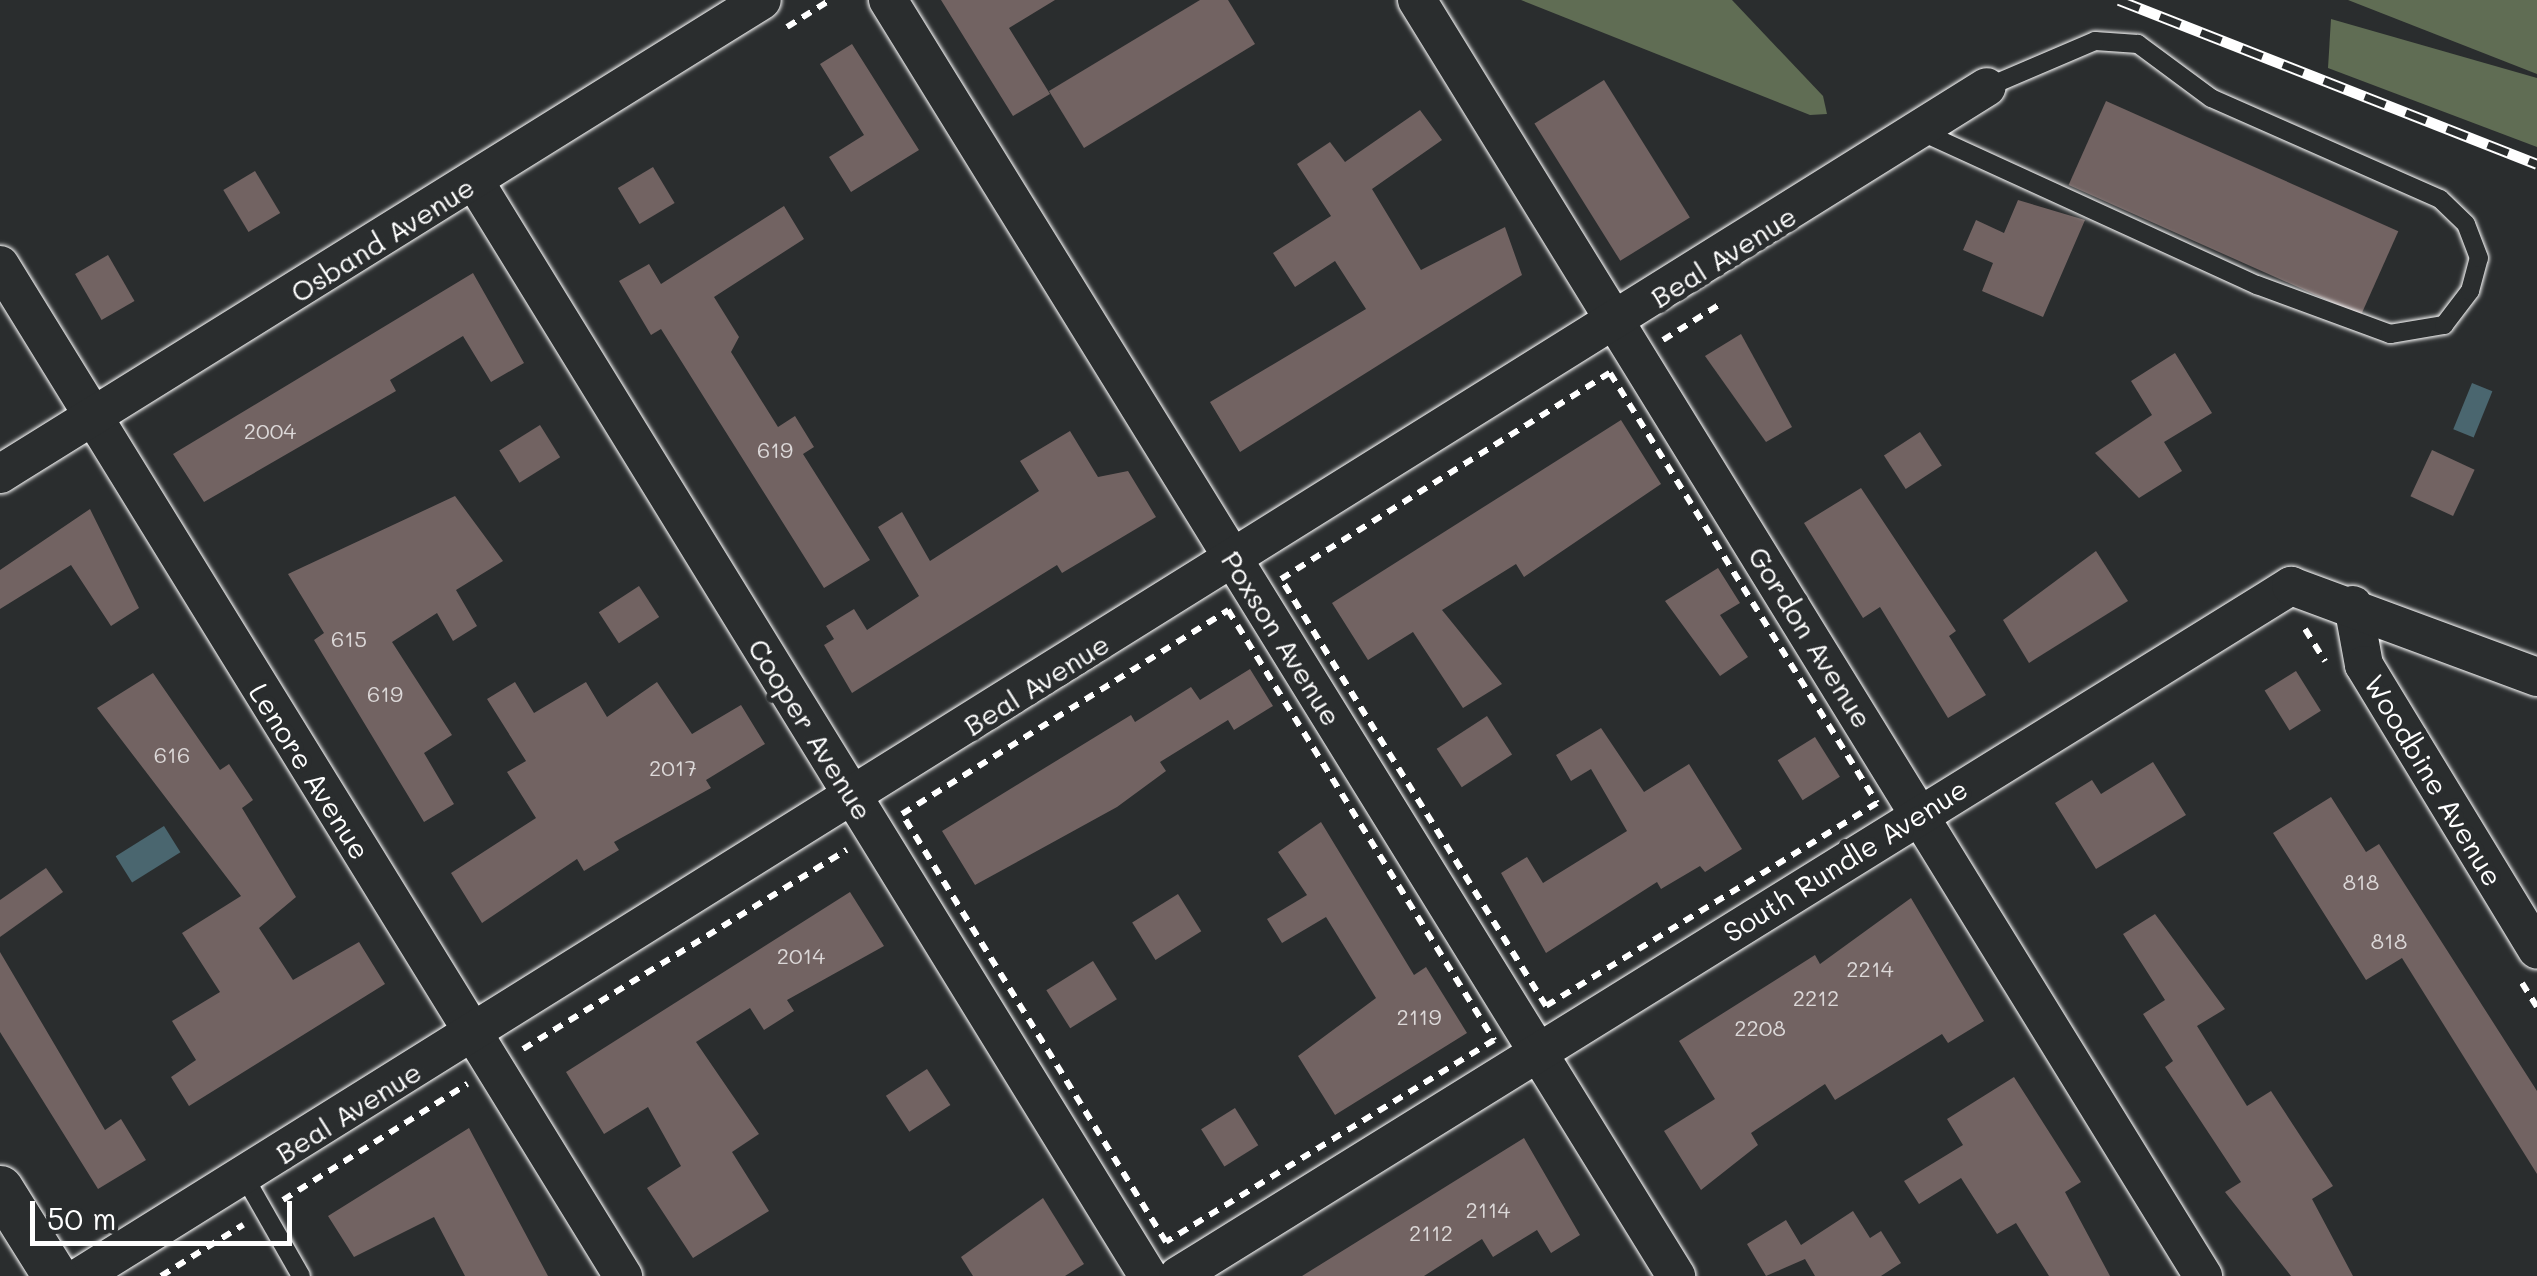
<!DOCTYPE html>
<html>
<head>
<meta charset="utf-8">
<style>
	body { margin:0 }
	#map { position:relative; width:2537px; height:1276px; overflow:hidden; background:#2a2d2e; font-family:Mali,sans-serif }
	div>[style] { position:absolute }
	.green>* { inset:0; background:#606d54 }
	.water>* { inset:0; background:#4a666f; transform-origin:0 0 }
	.building>* { inset:0; background:#726362; transform-origin:0 0 }
	.path>* { height:6px; margin-top:-3px; transform-origin:0; background:repeating-linear-gradient(90deg,#fff 0 10px,transparent 0 18px) }
	.roads { filter:drop-shadow(0 0 2px #fff) drop-shadow(0 0 2px #fff) }
	.service>* { height:18px; margin:-9px; padding:0 9px; transform-origin:9px; border-radius:9px; background:#2a2d2e }
	.minor>* { height:38px; margin:-19px; padding:0 19px; transform-origin:19px; border-radius:19px; background:#2a2d2e }
	.tertiary>* { height:45px; margin:-22.5px; padding:0 22.5px; transform-origin:22.5px; border-radius:22.5px; background:#2a2d2e }
	.rail>* { height:11px; margin-top:-5.5px; transform-origin:0; background:repeating-linear-gradient(90deg,#2a2d2e 0 22px,#fff 0 44px); box-sizing:border-box; border-block:2px solid #fff }
	span { translate:-50% -50%; white-space:nowrap; text-align:center; line-height:1.15; -webkit-text-stroke:10px #2a2d2e; paint-order:stroke }
	.number-label { font-size:22px; color:#dcd8d8 }
	.number-label span { -webkit-text-stroke-width:0 }
	.street-label { font-size:28px; color:#fff }
	.scale { position:absolute; left:30px; top:1201px; width:262px; height:45px; box-sizing:border-box; border:5px solid #fff; border-top:0; padding-left:12px; font-size:30px; line-height:35px; white-space:nowrap; color:#fff; -webkit-text-stroke:8px #2a2d2e; paint-order:stroke }
</style>
</head>
<body>
<div id="map">
	<div class="green">
		<div style="clip-path:polygon(1521px 0,1732px 0,1823px 96px,1827px 114px,1810px 115px)"></div>
		<div style="clip-path:polygon(2348px 0,2537px 0,2537px 74px)"></div>
		<div style="clip-path:polygon(2331px 19px,2537px 78px,2537px 147px,2328px 68px)"></div>
	</div>
	<div class="water">
		<div style="left:2472px;top:383px;width:22px;height:50px;rotate:22deg"></div>
		<div style="left:164px;top:826px;width:31px;height:57px;rotate:58deg"></div>
	</div>
	<div class="building">
		<div style="clip-path:polygon(941px 0,1055px 0,1009px 28px,1050px 94px,1013px 116px)"></div>
		<div style="clip-path:polygon(1200px 0,1228px 0,1255px 44px,1084px 148px,1049px 91px)"></div>
		<div style="clip-path:polygon(852px 44px,919px 150px,851px 192px,829px 157px,864px 135px,820px 64px)"></div>
		<div style="left:1604px;top:80px;width:162px;height:82px;rotate:58deg"></div>
		<div style="left:2106px;top:101px;width:320px;height:92px;rotate:24deg"></div>
		<div style="clip-path:polygon(1420px 110px,1442px 140px,1372px 189px,1421px 270px,1505px 227px,1522px 275px,1240px 452px,1210px 402px,1366px 309px,1335px 261px,1295px 287px,1273px 253px,1331px 216px,1297px 164px,1330px 142px,1345px 162px)"></div>
		<div style="left:653px;top:167px;width:42px;height:41px;rotate:59deg"></div>
		<div style="left:255px;top:171px;width:49px;height:37px;rotate:59deg"></div>
		<div style="clip-path:polygon(2018px 200px,2085px 220px,2043px 317px,1982px 291px,1993px 263px,1963px 250px,1976px 220px,2004px 233px)"></div>
		<div style="clip-path:polygon(784px 206px,804px 239px,714px 297px,739px 337px,731px 352px,778px 427px,795px 416px,814px 447px,803px 454px,870px 560px,824px 588px,661px 329px,651px 335px,619px 281px,649px 264px,661px 284px)"></div>
		<div style="left:108px;top:255px;width:53px;height:38px;rotate:60deg"></div>
		<div style="clip-path:polygon(473px 273px,524px 363px,491px 382px,463px 336px,390px 380px,396px 391px,204px 502px,173px 454px)"></div>
		<div style="clip-path:polygon(1741px 334px,1792px 427px,1766px 442px,1705px 356px)"></div>
		<div style="clip-path:polygon(2175px 353px,2212px 413px,2164px 442px,2182px 471px,2139px 498px,2095px 453px,2152px 415px,2131px 381px)"></div>
		<div style="clip-path:polygon(1621px 420px,1661px 484px,1524px 577px,1516px 564px,1442px 610px,1502px 684px,1463px 708px,1413px 632px,1368px 660px,1332px 603px)"></div>
		<div style="left:540px;top:425px;width:38px;height:48px;rotate:58deg"></div>
		<div style="clip-path:polygon(1070px 431px,1098px 477px,1128px 471px,1156px 517px,1062px 573px,1057px 565px,852px 693px,824px 645px,834px 639px,826px 626px,854px 609px,867px 630px,919px 596px,878px 527px,902px 512px,930px 561px,1039px 491px,1020px 461px)"></div>
		<div style="left:1920px;top:432px;width:40px;height:43px;rotate:57deg"></div>
		<div style="left:2432px;top:450px;width:47px;height:51px;rotate:25deg"></div>
		<div style="clip-path:polygon(1861px 488px,1956px 631px,1949px 636px,1986px 695px,1948px 718px,1880px 607px,1863px 618px,1804px 523px)"></div>
		<div style="clip-path:polygon(455px 496px,503px 561px,456px 590px,477px 626px,453px 641px,437px 613px,392px 642px,452px 735px,424px 753px,454px 804px,424px 822px,314px 640px,324px 633px,288px 574px)"></div>
		<div style="clip-path:polygon(90px 509px,139px 608px,111px 626px,71px 565px,0 609px,0 570px)"></div>
		<div style="clip-path:polygon(2096px 551px,2128px 601px,2029px 663px,2003px 620px)"></div>
		<div style="clip-path:polygon(1718px 568px,1740px 603px,1720px 615px,1748px 657px,1720px 676px,1665px 601px)"></div>
		<div style="left:639px;top:586px;width:37px;height:48px;rotate:57deg"></div>
		<div style="clip-path:polygon(1250px 669px,1273px 706px,1234px 730px,1228px 720px,1160px 762px,1166px 771px,1117px 807px,975px 885px,942px 831px,1131px 715px,1135px 722px,1191px 687px,1200px 700px)"></div>
		<div style="left:2296px;top:671px;width:47px;height:37px;rotate:58deg"></div>
		<div style="clip-path:polygon(153px 673px,220px 770px,229px 764px,253px 800px,242px 808px,296px 897px,259px 928px,293px 980px,359px 942px,385px 984px,189px 1106px,171px 1077px,196px 1060px,172px 1021px,220px 992px,182px 933px,241px 896px,97px 708px)"></div>
		<div style="clip-path:polygon(515px 682px,534px 713px,586px 682px,607px 717px,657px 682px,692px 734px,741px 705px,765px 744px,706px 780px,711px 788px,614px 842px,619px 850px,584px 871px,577px 859px,482px 923px,451px 873px,536px 818px,507px 772px,526px 761px,487px 699px)"></div>
		<div style="left:1487px;top:716px;width:46px;height:60px;rotate:57deg"></div>
		<div style="clip-path:polygon(1601px 728px,1644px 792px,1689px 764px,1742px 849px,1705px 872px,1700px 866px,1661px 889px,1657px 882px,1546px 953px,1501px 873px,1527px 857px,1543px 883px,1627px 831px,1591px 769px,1571px 781px,1556px 755px)"></div>
		<div style="left:1815px;top:737px;width:47px;height:44px;rotate:58deg"></div>
		<div style="clip-path:polygon(2153px 762px,2186px 815px,2096px 869px,2055px 803px,2092px 780px,2101px 794px)"></div>
		<div style="clip-path:polygon(2331px 797px,2366px 852px,2379px 844px,2537px 1091px,2537px 1174px,2402px 958px,2366px 980px,2273px 833px)"></div>
		<div style="clip-path:polygon(1321px 822px,1414px 975px,1426px 967px,1467px 1033px,1335px 1115px,1298px 1056px,1376px 998px,1326px 917px,1282px 943px,1267px 919px,1307px 895px,1278px 852px)"></div>
		<div style="clip-path:polygon(46px 868px,63px 892px,0 937px,0 900px)"></div>
		<div style="clip-path:polygon(850px 892px,884px 946px,787px 1000px,794px 1011px,764px 1030px,750px 1008px,696px 1042px,759px 1134px,732px 1152px,769px 1211px,693px 1258px,647px 1188px,681px 1166px,648px 1107px,604px 1134px,566px 1072px)"></div>
		<div style="left:1178px;top:894px;width:44px;height:54px;rotate:58deg"></div>
		<div style="clip-path:polygon(1911px 898px,1984px 1021px,1948px 1043px,1942px 1034px,1835px 1100px,1825px 1084px,1751px 1133px,1758px 1145px,1701px 1190px,1664px 1131px,1715px 1099px,1679px 1041px,1815px 955px,1820px 964px)"></div>
		<div style="clip-path:polygon(2155px 914px,2225px 1009px,2197px 1026px,2247px 1106px,2271px 1091px,2333px 1186px,2312px 1199px,2353px 1276px,2291px 1276px,2225px 1192px,2241px 1182px,2165px 1067px,2173px 1061px,2143px 1014px,2165px 1000px,2123px 934px)"></div>
		<div style="clip-path:polygon(0 952px,105px 1130px,121px 1119px,146px 1160px,98px 1189px,0 1032px)"></div>
		<div style="left:1093px;top:961px;width:45px;height:55px;rotate:58deg"></div>
		<div style="left:927px;top:1069px;width:43px;height:49px;rotate:57deg"></div>
		<div style="clip-path:polygon(2014px 1077px,2081px 1182px,2065px 1192px,2110px 1276px,2049px 1276px,2016px 1223px,1997px 1234px,1961px 1178px,1919px 1204px,1904px 1181px,1963px 1145px,1947px 1119px)"></div>
		<div style="left:1235px;top:1108px;width:44px;height:40px;rotate:58deg"></div>
		<div style="clip-path:polygon(469px 1128px,548px 1276px,465px 1276px,434px 1217px,354px 1257px,328px 1216px)"></div>
		<div style="clip-path:polygon(1524px 1138px,1580px 1235px,1551px 1253px,1537px 1230px,1493px 1257px,1482px 1239px,1424px 1276px,1302px 1276px)"></div>
		<div style="clip-path:polygon(1043px 1198px,1084px 1264px,1065px 1276px,973px 1276px,961px 1257px)"></div>
		<div style="clip-path:polygon(1853px 1211px,1870px 1238px,1881px 1231px,1901px 1263px,1881px 1276px,1815px 1276px,1805px 1259px,1766px 1276px,1747px 1244px,1786px 1220px,1801px 1245px)"></div>
	</div>
	<div class="path">
		<div style="left:787px;top:27px;width:51px;rotate:-32.1deg"></div>
		<div style="left:1663px;top:340px;width:70px;rotate:-32.1deg"></div>
		<div style="left:1610px;top:373px;width:506px;rotate:58.16deg"></div>
		<div style="left:1877px;top:803px;width:388px;rotate:148.5deg"></div>
		<div style="left:1546px;top:1006px;width:503px;rotate:-121.82deg"></div>
		<div style="left:1281px;top:579px;width:388px;rotate:-32.1deg"></div>
		<div style="left:1228px;top:610px;width:506px;rotate:58.26deg"></div>
		<div style="left:1494px;top:1040px;width:385px;rotate:148.4deg"></div>
		<div style="left:1166px;top:1242px;width:503px;rotate:-121.67deg"></div>
		<div style="left:902px;top:814px;width:385px;rotate:-32deg"></div>
		<div style="left:2305px;top:629px;width:38px;rotate:58deg"></div>
		<div style="left:2522px;top:983px;width:28px;rotate:58deg"></div>
		<div style="left:523px;top:1049px;width:380px;rotate:-31.6deg"></div>
		<div style="left:283px;top:1200px;width:218px;rotate:-32.2deg"></div>
		<div style="left:161px;top:1276px;width:97px;rotate:-31.9deg"></div>
	</div>
	<div class="roads">
		<div class="service">
			<div style="left:1920px;top:131px;width:371px;rotate:24.6deg"></div>
			<div style="left:2257px;top:285px;width:142px;rotate:20.2deg"></div>
			<div style="left:2390px;top:334px;width:55px;rotate:-9.5deg"></div>
			<div style="left:2444px;top:325px;width:43px;rotate:-52.6deg"></div>
			<div style="left:2470px;top:291px;width:34px;rotate:-75deg"></div>
			<div style="left:2479px;top:258px;width:36px;rotate:-111deg"></div>
			<div style="left:2466px;top:224px;width:36px;rotate:-136deg"></div>
			<div style="left:2440px;top:199px;width:250px;rotate:-156.2deg"></div>
			<div style="left:2211px;top:98px;width:91px;rotate:-143.5deg"></div>
			<div style="left:2138px;top:44px;width:43px;rotate:-176deg"></div>
			<div style="left:2095px;top:41px;width:117px;rotate:156.9deg"></div>
			<div style="left:244px;top:1176px;width:115px;rotate:60.3deg"></div>
		</div>
		<div class="minor">
			<div style="left:888px;top:0;width:1500px;rotate:58.3deg"></div>
			<div style="left:1417px;top:0;width:1499px;rotate:58.37deg"></div>
			<div style="left:475px;top:182px;width:1284px;rotate:58.4deg"></div>
			<div style="left:0;top:265px;width:1188px;rotate:58.36deg"></div>
			<div style="left:0;top:474px;width:897px;rotate:-31.88deg"></div>
			<div style="left:2353px;top:605px;width:61px;rotate:79.6deg"></div>
			<div style="left:2364px;top:665px;width:333px;rotate:58.7deg"></div>
			<div style="left:81px;top:1276px;width:2246px;rotate:-31.96deg"></div>
			<div style="left:1178px;top:1276px;width:1310px;rotate:-31.8deg"></div>
			<div style="left:2291px;top:586px;width:262px;rotate:20.3deg"></div>
		</div>
		<div class="tertiary">
			<div style="left:0;top:1188px;width:104px;rotate:58deg"></div>
		</div>
	</div>
	<div class="rail">
		<div style="left:2119px;top:0;width:449px;rotate:21.4deg"></div>
	</div>
	<div class="number-label">
		<span style="left:270px;top:431px">2004</span>
		<span style="left:775px;top:450px">619</span>
		<span style="left:349px;top:639px">615</span>
		<span style="left:385px;top:694px">619</span>
		<span style="left:172px;top:755px">616</span>
		<span style="left:673px;top:768px">2017</span>
		<span style="left:2361px;top:882px">818</span>
		<span style="left:2389px;top:941px">818</span>
		<span style="left:801px;top:956px">2014</span>
		<span style="left:1870px;top:969px">2214</span>
		<span style="left:1816px;top:998px">2212</span>
		<span style="left:1419px;top:1017px">2119</span>
		<span style="left:1760px;top:1028px">2208</span>
		<span style="left:1488px;top:1210px">2114</span>
		<span style="left:1431px;top:1233px">2112</span>
	</div>
	<div class="street-label">
		<span style="left:382px;top:239px;rotate:-32deg">Osband Avenue</span>
		<span style="left:1723px;top:256px;rotate:-32deg">Beal Avenue</span>
		<span style="left:1811px;top:637px;rotate:58deg">Gordon Avenue</span>
		<span style="left:1282px;top:638px;rotate:58deg">Poxson Avenue</span>
		<span style="left:1036px;top:684px;rotate:-32deg">Beal Avenue</span>
		<span style="left:811px;top:729px;rotate:58deg">Cooper Avenue</span>
		<span style="left:310px;top:771px;rotate:58deg">Lenore Avenue</span>
		<span style="left:2434px;top:780px;rotate:59deg">Woodbine Avenue</span>
		<span style="left:1845px;top:860px;rotate:-32deg">South Rundle Avenue</span>
		<span style="left:348px;top:1112px;rotate:-32deg">Beal Avenue</span>
	</div>
	<div class="scale">50 m</div>
</div>
</body>
</html>
